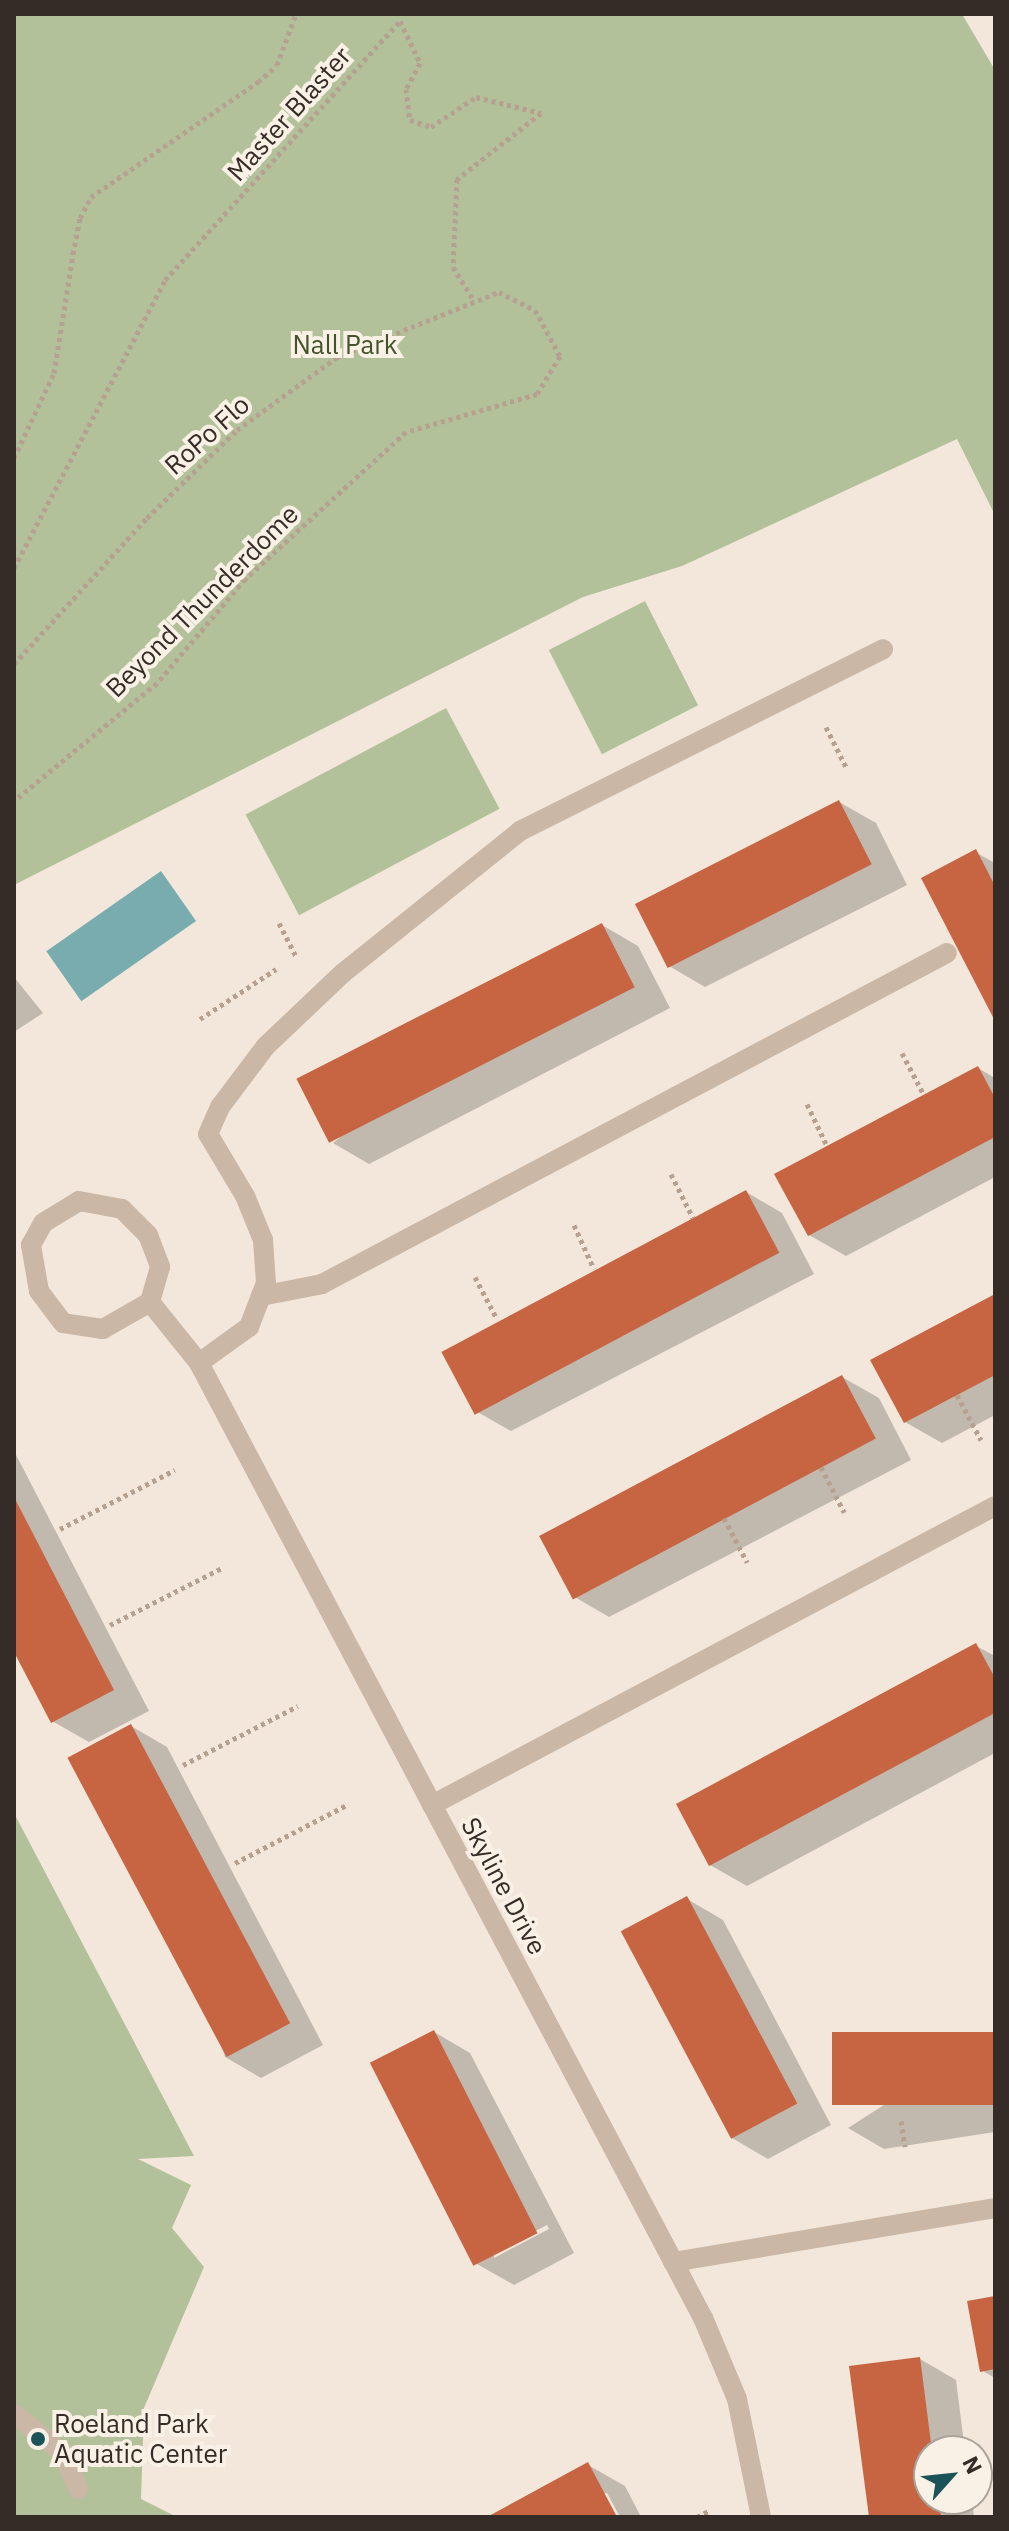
<!DOCTYPE html>
<html>
<head>
<meta charset="utf-8">
<style>
	body { margin:0 }
	#map { position:relative; width:1009px; height:2531px; overflow:hidden; background:#f2e7da; font-family:"IBM Plex Sans",sans-serif }
	div>[style] { position:absolute }
	.green>* { inset:0; background:#b3c19a; transform-origin:0 0 }
	.water>* { inset:0; background:#78acaf; transform-origin:0 0 }
	.shadow>* { inset:0; background:#0003 }
	.building>* { inset:0; background:#c76442; transform-origin:0 0 }
	.path>* { height:5px; margin-top:-2.5px; transform-origin:0; background:repeating-linear-gradient(90deg,#b6a190 0 4px,transparent 0 8px) }
	.minor>* { height:20px; margin:-10px; padding:0 10px; transform-origin:10px; border-radius:10px; background:#cab7a6 }
	.dots>* { width:22px; height:22px; translate:-50% -50%; box-sizing:border-box; border:4px solid #f9f1e6; border-radius:50% }
	span { translate:-50% -50%; white-space:nowrap; text-align:center; line-height:1.15; -webkit-text-stroke:8px #f9f1e6; paint-order:stroke }
	.street-label { font-size:26px; color:#362c27 }
	.park-label { font-size:26px; color:#44542a }
	.poi-label { font-size:26px; color:#362c27 }
	.left { translate:0 -50%; text-align:left }
	.frame { position:absolute; inset:0; border:16px solid #362c27; pointer-events:none }
	.north { position:absolute; left:913px; top:2435px; width:80px; height:80px; box-sizing:border-box; background:#f9f1e6; border:2px solid #aba29a; border-radius:50%; rotate:63deg; font-size:22px; font-weight:700; line-height:32px; text-align:center; color:#362c27 }
	.north::after { content:''; display:block; margin:auto; width:28px; height:36px; background:#1c5358; clip-path:polygon(50% 0,100% 100%,50% 72%,0 100%) }
</style>
</head>
<body>
<div id="map">
	<div class="green">
		<div style="clip-path:polygon(14px 14px,962px 14px,995px 70px,995px 515px,957px 439px,682px 566px,583px 597px,14px 885px)"></div>
		<div style="left:645px;top:601px;width:117px;height:108px;rotate:63deg"></div>
		<div style="left:446px;top:708px;width:114px;height:227px;rotate:62deg"></div>
		<div style="clip-path:polygon(14px 1813px,194px 2156px,138px 2159px,191px 2185px,172px 2228px,204px 2267px,144px 2408px,141px 2499px,177px 2517px,14px 2517px)"></div>
	</div>
	<div class="water">
		<div style="left:161px;top:871px;width:61px;height:140px;rotate:55deg"></div>
	</div>
	<div class="shadow">
		<div style="clip-path:polygon(839px 802px,876px 823px,907px 885px,705px 987px,669px 966px)"></div>
		<div style="clip-path:polygon(975px 852px,995px 863px,995px 1017px)"></div>
		<div style="clip-path:polygon(602px 925px,638px 946px,670px 1008px,369px 1164px,333px 1143px)"></div>
		<div style="clip-path:polygon(14px 977px,43px 1013px,14px 1032px)"></div>
		<div style="clip-path:polygon(978px 1068px,995px 1078px,995px 1177px,846px 1256px,809px 1235px)"></div>
		<div style="clip-path:polygon(746px 1192px,782px 1213px,814px 1274px,511px 1431px,474px 1410px)"></div>
		<div style="clip-path:polygon(995px 1297px,995px 1415px,942px 1443px,905px 1422px)"></div>
		<div style="clip-path:polygon(842px 1377px,879px 1398px,911px 1460px,609px 1617px,573px 1596px)"></div>
		<div style="clip-path:polygon(14px 1451px,149px 1711px,89px 1742px,52px 1721px,14px 1648px)"></div>
		<div style="clip-path:polygon(976px 1646px,995px 1656px,995px 1753px,747px 1886px,710px 1865px)"></div>
		<div style="clip-path:polygon(131px 1726px,167px 1747px,323px 2045px,261px 2078px,225px 2057px)"></div>
		<div style="clip-path:polygon(687px 1899px,723px 1920px,831px 2125px,768px 2159px,732px 2138px)"></div>
		<div style="clip-path:polygon(evenodd,434px 2032px,470px 2053px,574px 2253px,514px 2285px,477px 2264px,434px 2032px,547px 2225px,549px 2229px,494px 2258px,494px 2253px,547px 2225px)"></div>
		<div style="clip-path:polygon(995px 2034px,995px 2132px,884px 2149px,848px 2128px)"></div>
		<div style="clip-path:polygon(995px 2298px,995px 2378px,981px 2370px)"></div>
		<div style="clip-path:polygon(920px 2359px,956px 2380px,965px 2451px,929px 2451px,929px 2499px,972px 2499px,974px 2517px,871px 2517px)"></div>
		<div style="clip-path:polygon(588px 2465px,625px 2486px,641px 2517px,620px 2517px,607px 2493px,603px 2493px,615px 2517px,491px 2517px)"></div>
	</div>
	<div class="building">
		<div style="left:839px;top:800px;width:72px;height:229px;rotate:63deg"></div>
		<div style="clip-path:polygon(976px 849px,995px 886px,995px 1021px,921px 878px)"></div>
		<div style="left:602px;top:923px;width:72px;height:343px;rotate:63deg"></div>
		<div style="clip-path:polygon(978px 1066px,995px 1098px,995px 1137px,808px 1236px,774px 1174px)"></div>
		<div style="left:746px;top:1190px;width:71px;height:345px;rotate:62deg"></div>
		<div style="clip-path:polygon(995px 1294px,995px 1375px,904px 1423px,870px 1360px)"></div>
		<div style="left:842px;top:1375px;width:72px;height:343px;rotate:62deg"></div>
		<div style="clip-path:polygon(14px 1497px,114px 1690px,51px 1723px,14px 1652px)"></div>
		<div style="clip-path:polygon(976px 1643px,995px 1678px,995px 1713px,709px 1866px,676px 1804px)"></div>
		<div style="left:131px;top:1724px;width:339px;height:72px;rotate:62deg"></div>
		<div style="left:687px;top:1896px;width:235px;height:75px;rotate:62deg"></div>
		<div style="left:434px;top:2030px;width:228px;height:72px;rotate:63deg"></div>
		<div style="left:995px;top:2032px;width:73px;height:163px;rotate:90deg"></div>
		<div style="clip-path:polygon(995px 2296px,995px 2369px,980px 2372px,967px 2301px)"></div>
		<div style="clip-path:polygon(920px 2357px,932px 2451px,929px 2499px,939px 2499px,941px 2517px,869px 2517px,849px 2366px)"></div>
		<div style="clip-path:polygon(588px 2462px,617px 2517px,487px 2517px)"></div>
	</div>
	<div class="path">
		<div style="left:14px;top:458px;width:94px;rotate:-64.8deg"></div>
		<div style="left:54px;top:373px;width:121px;rotate:-80.9deg"></div>
		<div style="left:73px;top:254px;width:37px;rotate:-79deg"></div>
		<div style="left:80px;top:218px;width:24px;rotate:-62deg"></div>
		<div style="left:91px;top:197px;width:203px;rotate:-34.6deg"></div>
		<div style="left:258px;top:82px;width:25px;rotate:-42deg"></div>
		<div style="left:277px;top:65px;width:54px;rotate:-69.6deg"></div>
		<div style="left:14px;top:568px;width:325px;rotate:-62.3deg"></div>
		<div style="left:165px;top:280px;width:350px;rotate:-47.8deg"></div>
		<div style="left:400px;top:21px;width:47px;rotate:64.5deg"></div>
		<div style="left:420px;top:63px;width:30px;rotate:118deg"></div>
		<div style="left:406px;top:89px;width:31px;rotate:83deg"></div>
		<div style="left:410px;top:120px;width:22px;rotate:18deg"></div>
		<div style="left:431px;top:127px;width:54px;rotate:-33.7deg"></div>
		<div style="left:476px;top:97px;width:67px;rotate:13.8deg"></div>
		<div style="left:541px;top:113px;width:107px;rotate:141.8deg"></div>
		<div style="left:457px;top:179px;width:88px;rotate:92.6deg"></div>
		<div style="left:453px;top:267px;width:39px;rotate:58deg"></div>
		<div style="left:14px;top:664px;width:197px;rotate:-47.7deg"></div>
		<div style="left:147px;top:518px;width:126px;rotate:-44.4deg"></div>
		<div style="left:237px;top:430px;width:124px;rotate:-36.1deg"></div>
		<div style="left:337px;top:357px;width:175px;rotate:-21.9deg"></div>
		<div style="left:499px;top:292px;width:40px;rotate:26.6deg"></div>
		<div style="left:535px;top:310px;width:52px;rotate:61.5deg"></div>
		<div style="left:560px;top:356px;width:44px;rotate:121.2deg"></div>
		<div style="left:537px;top:394px;width:136px;rotate:163.8deg"></div>
		<div style="left:406px;top:432px;width:218px;rotate:137.6deg"></div>
		<div style="left:245px;top:579px;width:136px;rotate:130.2deg"></div>
		<div style="left:157px;top:683px;width:185px;rotate:140.5deg"></div>
		<div style="left:826px;top:727px;width:45px;rotate:63.4deg"></div>
		<div style="left:279px;top:923px;width:37px;rotate:63deg"></div>
		<div style="left:200px;top:1019px;width:91px;rotate:-33.3deg"></div>
		<div style="left:902px;top:1053px;width:47px;rotate:62.4deg"></div>
		<div style="left:807px;top:1104px;width:47px;rotate:64.5deg"></div>
		<div style="left:671px;top:1174px;width:49px;rotate:63.4deg"></div>
		<div style="left:574px;top:1225px;width:48px;rotate:65.6deg"></div>
		<div style="left:475px;top:1277px;width:47px;rotate:62.4deg"></div>
		<div style="left:957px;top:1395px;width:51px;rotate:61.9deg"></div>
		<div style="left:821px;top:1467px;width:51px;rotate:62.9deg"></div>
		<div style="left:724px;top:1518px;width:50px;rotate:62.4deg"></div>
		<div style="left:60px;top:1529px;width:129px;rotate:-27.2deg"></div>
		<div style="left:110px;top:1625px;width:128px;rotate:-27deg"></div>
		<div style="left:183px;top:1765px;width:129px;rotate:-27.2deg"></div>
		<div style="left:235px;top:1863px;width:128px;rotate:-27.4deg"></div>
		<div style="left:901px;top:2121px;width:26px;rotate:81deg"></div>
		<div style="left:697px;top:2517px;width:13px;rotate:-27deg"></div>
	</div>
	<div class="minor">
		<div style="left:79px;top:1201px;width:44px;rotate:10.5deg"></div>
		<div style="left:122px;top:1209px;width:37px;rotate:45deg"></div>
		<div style="left:148px;top:1235px;width:34px;rotate:69deg"></div>
		<div style="left:160px;top:1267px;width:36px;rotate:106deg"></div>
		<div style="left:150px;top:1302px;width:54px;rotate:150.1deg"></div>
		<div style="left:103px;top:1329px;width:40px;rotate:-171.5deg"></div>
		<div style="left:63px;top:1323px;width:40px;rotate:-127deg"></div>
		<div style="left:39px;top:1291px;width:47px;rotate:-99.9deg"></div>
		<div style="left:31px;top:1245px;width:25px;rotate:-61deg"></div>
		<div style="left:43px;top:1223px;width:42px;rotate:-31.4deg"></div>
		<div style="left:261px;top:1296px;width:62px;rotate:-11.1deg"></div>
		<div style="left:322px;top:1284px;width:707px;rotate:-27.91deg"></div>
		<div style="left:150px;top:1302px;width:78px;rotate:51.2deg"></div>
		<div style="left:199px;top:1363px;width:1080px;rotate:62.18deg"></div>
		<div style="left:703px;top:2318px;width:88px;rotate:67.2deg"></div>
		<div style="left:737px;top:2399px;width:120px;rotate:78.5deg"></div>
		<div style="left:199px;top:1363px;width:62px;rotate:-35.8deg"></div>
		<div style="left:249px;top:1327px;width:47px;rotate:-68.9deg"></div>
		<div style="left:266px;top:1283px;width:43px;rotate:-94deg"></div>
		<div style="left:263px;top:1240px;width:48px;rotate:-112.2deg"></div>
		<div style="left:245px;top:1196px;width:72px;rotate:-120.8deg"></div>
		<div style="left:208px;top:1134px;width:30px;rotate:-66deg"></div>
		<div style="left:220px;top:1107px;width:76px;rotate:-53deg"></div>
		<div style="left:266px;top:1046px;width:106px;rotate:-43.5deg"></div>
		<div style="left:343px;top:973px;width:227px;rotate:-38.7deg"></div>
		<div style="left:520px;top:831px;width:406px;rotate:-26.6deg"></div>
		<div style="left:432px;top:1805px;width:637px;rotate:-27.97deg"></div>
		<div style="left:673px;top:2262px;width:326px;rotate:-9.5deg"></div>
		<div style="left:14px;top:2414px;width:63px;rotate:38.5deg"></div>
		<div style="left:63px;top:2453px;width:39px;rotate:67deg"></div>
	</div>
	<div class="dots">
		<div style="left:38px;top:2439px;background:#1c5358"></div>
	</div>
	<div class="street-label">
		<span style="left:289px;top:114px;rotate:-48deg">Master Blaster</span>
		<span style="left:207px;top:435px;rotate:-42deg">RoPo Flo</span>
		<span style="left:202px;top:601px;rotate:-45deg">Beyond Thunderdome</span>
		<span style="left:504px;top:1886px;rotate:62deg">Skyline Drive</span>
	</div>
	<div class="park-label">
		<span style="left:345px;top:345px">Nall Park</span>
	</div>
	<div class="poi-label">
		<span class="left" style="left:54px;top:2439px">Roeland Park<br>Aquatic Center</span>
	</div>
	<div class="frame"></div>
	<div class="north">N</div>
</div>
</body>
</html>
